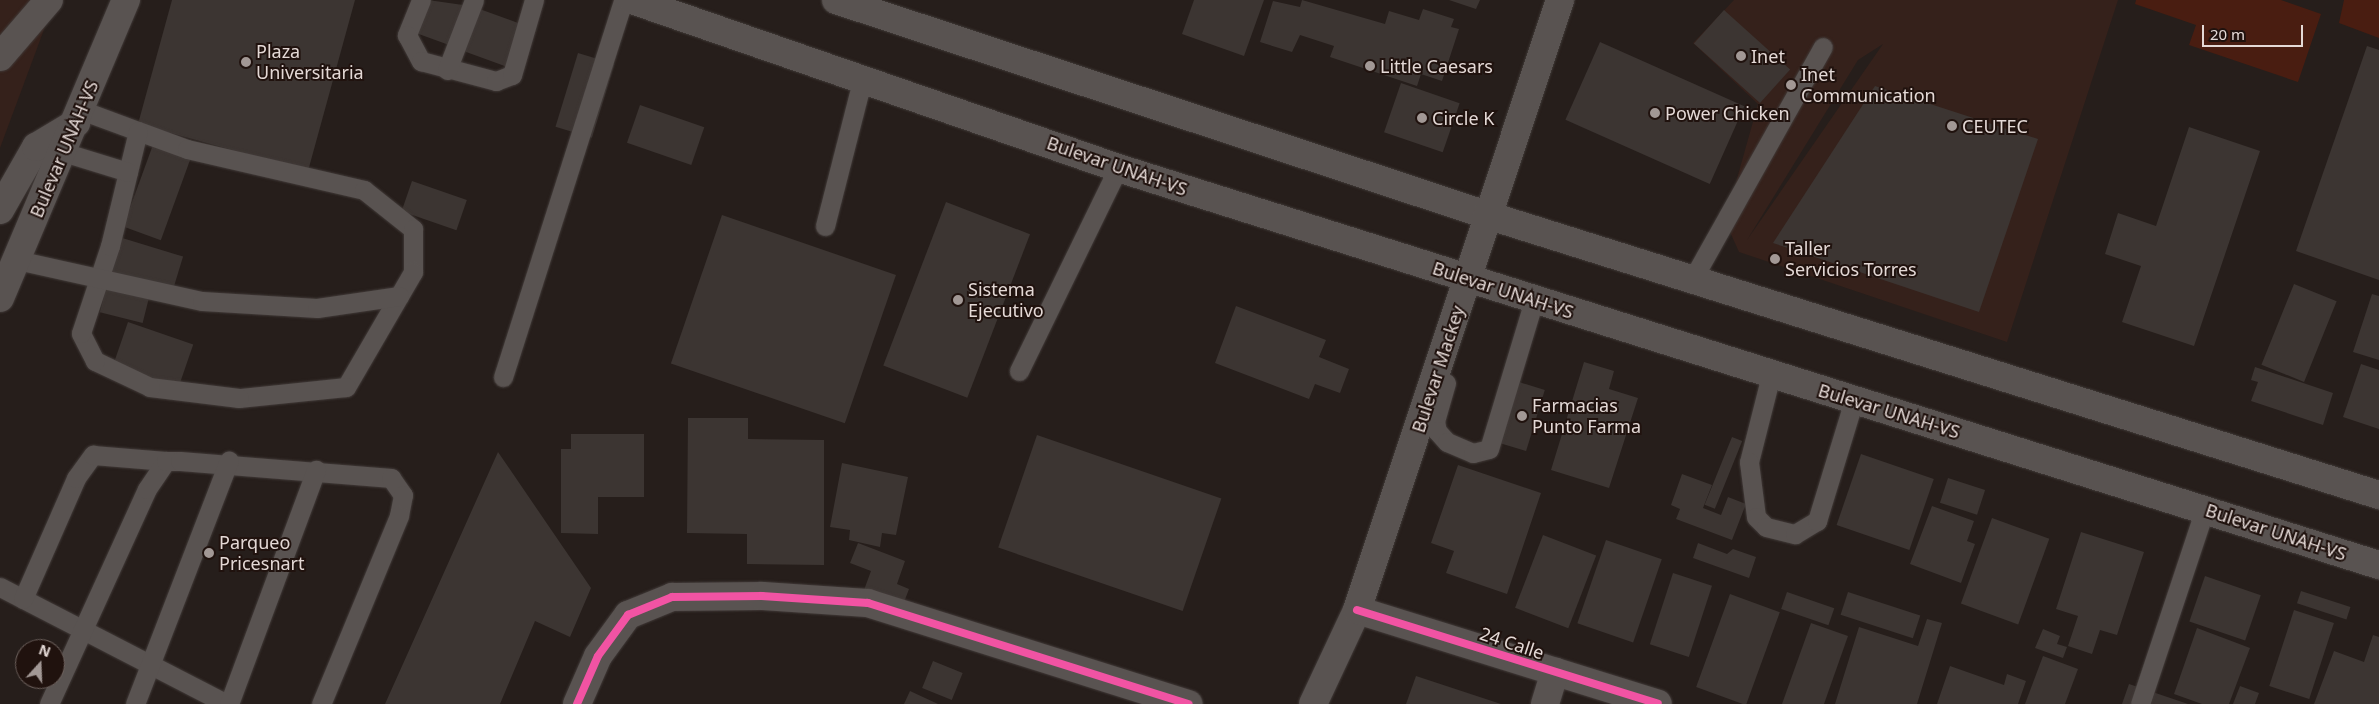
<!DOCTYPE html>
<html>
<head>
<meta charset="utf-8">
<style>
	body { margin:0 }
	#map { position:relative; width:2379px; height:704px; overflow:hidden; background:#261e1b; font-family:"Noto Sans",sans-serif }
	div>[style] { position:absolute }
	.built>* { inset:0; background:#35211b }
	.green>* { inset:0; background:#491d11 }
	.building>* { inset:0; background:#3c3532; transform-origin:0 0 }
	.roads { filter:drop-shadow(0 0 1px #413a38) drop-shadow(0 0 1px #413a38) }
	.lane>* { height:19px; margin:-9.5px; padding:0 9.5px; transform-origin:9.5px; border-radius:9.5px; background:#595351 }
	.street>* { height:28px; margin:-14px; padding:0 14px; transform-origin:14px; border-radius:14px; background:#595351 }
	.secondary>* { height:28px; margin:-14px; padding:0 14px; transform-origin:14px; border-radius:14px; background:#595351 }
	.cycleway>* { height:8px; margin:-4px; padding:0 4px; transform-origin:4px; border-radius:4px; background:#f153a3 }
	.dots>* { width:14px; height:14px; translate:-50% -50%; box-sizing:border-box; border:2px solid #20120e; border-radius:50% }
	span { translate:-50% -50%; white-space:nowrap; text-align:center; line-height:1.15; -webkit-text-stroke:4px #20120e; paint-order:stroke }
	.poi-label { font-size:18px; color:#e4d9d6 }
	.left { translate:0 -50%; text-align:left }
	.street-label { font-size:18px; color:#e4d9d6 }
	.north { position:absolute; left:15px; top:639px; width:50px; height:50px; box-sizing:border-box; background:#20120e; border:1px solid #6e625e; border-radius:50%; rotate:20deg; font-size:14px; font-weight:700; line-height:20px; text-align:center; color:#e4d9d6 }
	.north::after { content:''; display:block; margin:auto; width:18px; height:22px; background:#a29895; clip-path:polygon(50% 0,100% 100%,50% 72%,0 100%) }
	.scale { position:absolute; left:2202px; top:25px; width:101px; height:22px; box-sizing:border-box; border:2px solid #e4d9d6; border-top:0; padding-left:6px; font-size:15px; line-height:18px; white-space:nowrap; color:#e4d9d6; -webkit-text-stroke:4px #20120e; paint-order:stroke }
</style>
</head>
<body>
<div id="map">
	<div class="built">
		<div style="clip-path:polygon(0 0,55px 0,0 148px)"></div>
		<div style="clip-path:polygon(evenodd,1734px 0,2118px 0,2007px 342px,1739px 252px,1725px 221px,1758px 104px,1693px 43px,1734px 0,1883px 44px,1747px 240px,1858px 60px,1883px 44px)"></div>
	</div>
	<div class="green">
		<div style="clip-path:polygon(2136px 0,2281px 0,2321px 14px,2298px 82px,2189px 45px,2196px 25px,2135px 4px)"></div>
		<div style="clip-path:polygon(2344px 0,2379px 0,2379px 38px,2339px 23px)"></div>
	</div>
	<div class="building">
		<div style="clip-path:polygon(172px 0,355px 0,308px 171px,138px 124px)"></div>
		<div style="clip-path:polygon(428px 0,463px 5px,449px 45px,416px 33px)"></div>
		<div style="clip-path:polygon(1194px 0,1264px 0,1244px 56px,1182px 34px)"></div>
		<div style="clip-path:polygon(1302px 0,1385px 24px,1389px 11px,1419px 20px,1423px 9px,1454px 19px,1451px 27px,1459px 29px,1442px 81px,1421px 74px,1417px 86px,1330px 57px,1334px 46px,1300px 35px,1292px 52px,1260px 42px,1273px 1px,1300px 7px)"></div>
		<div style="clip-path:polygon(1449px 0,1480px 0,1476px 9px)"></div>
		<div style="left:474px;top:7px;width:52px;height:45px;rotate:20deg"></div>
		<div style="left:1724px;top:10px;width:89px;height:45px;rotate:42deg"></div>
		<div style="left:1600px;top:42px;width:158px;height:85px;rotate:24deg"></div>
		<div style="clip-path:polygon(2367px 46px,2379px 50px,2379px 280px,2296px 251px)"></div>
		<div style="left:578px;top:53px;width:38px;height:77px;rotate:17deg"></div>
		<div style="left:1401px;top:83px;width:62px;height:52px;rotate:19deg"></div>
		<div style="clip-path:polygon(1875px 86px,2038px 139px,1979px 312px,1773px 243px)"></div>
		<div style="left:640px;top:105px;width:68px;height:40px;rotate:19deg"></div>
		<div style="clip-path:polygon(2189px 127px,2260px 151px,2194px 346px,2122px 322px,2141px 266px,2105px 254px,2118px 213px,2156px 226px)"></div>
		<div style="left:154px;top:142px;width:40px;height:90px;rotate:20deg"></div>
		<div style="left:412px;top:181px;width:58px;height:32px;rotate:19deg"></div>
		<div style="left:946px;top:202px;width:90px;height:175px;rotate:21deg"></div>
		<div style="left:722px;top:215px;width:184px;height:157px;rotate:19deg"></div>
		<div style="left:119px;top:237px;width:67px;height:36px;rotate:17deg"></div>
		<div style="left:2294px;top:284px;width:46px;height:87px;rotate:22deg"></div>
		<div style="left:106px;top:288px;width:44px;height:25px;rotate:14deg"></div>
		<div style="clip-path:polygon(2372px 294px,2379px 296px,2379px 360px,2353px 352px)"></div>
		<div style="clip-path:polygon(1236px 306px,1326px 340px,1319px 357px,1349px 369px,1340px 393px,1315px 384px,1309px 399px,1215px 363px)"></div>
		<div style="left:128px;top:322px;width:69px;height:45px;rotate:19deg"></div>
		<div style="clip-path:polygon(1584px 362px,1614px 371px,1609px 389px,1638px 398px,1609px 488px,1551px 470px)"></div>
		<div style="clip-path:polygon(2361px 364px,2379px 370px,2379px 429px,2343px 417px)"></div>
		<div style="clip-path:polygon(2255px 367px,2333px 393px,2323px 425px,2251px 401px,2258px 382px,2251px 380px)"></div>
		<div style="left:1519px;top:382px;width:27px;height:64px;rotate:17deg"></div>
		<div style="clip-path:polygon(688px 418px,748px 418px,748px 439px,824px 440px,824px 565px,747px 564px,747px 534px,687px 533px)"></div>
		<div style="clip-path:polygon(571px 434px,644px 434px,644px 497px,598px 497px,598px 534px,561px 533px,561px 449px,571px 449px)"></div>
		<div style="left:1037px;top:435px;width:195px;height:119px;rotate:19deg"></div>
		<div style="left:1732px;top:437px;width:11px;height:73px;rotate:22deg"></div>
		<div style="clip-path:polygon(498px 452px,591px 588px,570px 637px,535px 621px,500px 704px,385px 704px)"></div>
		<div style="left:1861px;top:454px;width:77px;height:75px;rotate:19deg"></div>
		<div style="clip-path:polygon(842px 463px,908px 477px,896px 535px,882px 533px,880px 547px,849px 540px,850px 530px,830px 527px)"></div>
		<div style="clip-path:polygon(1458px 465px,1541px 493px,1507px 594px,1446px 573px,1454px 551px,1431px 543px)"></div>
		<div style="clip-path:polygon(1682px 474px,1712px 485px,1703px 508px,1721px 515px,1728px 497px,1746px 504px,1732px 540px,1676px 519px,1680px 509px,1671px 505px)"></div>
		<div style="left:1948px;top:478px;width:39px;height:26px;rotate:18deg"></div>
		<div style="clip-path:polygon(1932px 506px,1974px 521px,1967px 541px,1975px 544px,1961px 583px,1910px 564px)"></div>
		<div style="left:1992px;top:518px;width:61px;height:91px;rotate:20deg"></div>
		<div style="clip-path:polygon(2081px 532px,2144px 552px,2117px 635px,2100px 630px,2092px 654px,2068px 646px,2078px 616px,2056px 609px)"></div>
		<div style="left:1543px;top:535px;width:57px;height:78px;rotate:21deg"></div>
		<div style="left:1606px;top:540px;width:59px;height:88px;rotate:19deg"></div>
		<div style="clip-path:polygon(858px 543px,905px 561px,897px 584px,909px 589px,903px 605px,864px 590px,871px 571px,850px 563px)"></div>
		<div style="clip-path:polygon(1698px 543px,1727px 554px,1733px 549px,1756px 557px,1749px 578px,1693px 558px)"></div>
		<div style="left:1673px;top:573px;width:41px;height:75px;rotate:18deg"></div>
		<div style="left:2205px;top:576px;width:59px;height:48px;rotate:19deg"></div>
		<div style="left:2301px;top:591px;width:52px;height:13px;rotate:18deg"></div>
		<div style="left:1787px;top:592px;width:50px;height:18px;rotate:19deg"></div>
		<div style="left:1848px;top:592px;width:76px;height:24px;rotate:18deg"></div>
		<div style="left:1730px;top:594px;width:53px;height:99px;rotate:20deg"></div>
		<div style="left:2294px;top:610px;width:42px;height:80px;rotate:18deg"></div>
		<div style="clip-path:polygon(1927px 619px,1942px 623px,1917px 704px,1835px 704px,1859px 627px,1918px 646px)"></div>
		<div style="clip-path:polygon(1811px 623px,1848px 636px,1824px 704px,1782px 704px)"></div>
		<div style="clip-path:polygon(2197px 628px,2250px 648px,2229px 704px,2202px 704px,2174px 694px)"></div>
		<div style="clip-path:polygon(2043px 629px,2060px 636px,2057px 644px,2067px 647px,2063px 658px,2035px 648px)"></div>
		<div style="clip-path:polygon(2373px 635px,2379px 637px,2379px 704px,2314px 704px,2334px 651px,2364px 662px)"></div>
		<div style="clip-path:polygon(2043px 656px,2078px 669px,2065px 704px,2025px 704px)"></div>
		<div style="left:933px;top:661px;width:32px;height:29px;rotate:22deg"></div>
		<div style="clip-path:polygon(1950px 666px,2004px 685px,2007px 674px,2026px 681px,2018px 704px,1937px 704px)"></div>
		<div style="clip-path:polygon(1416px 676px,1501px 704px,1406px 704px)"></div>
		<div style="clip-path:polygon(2129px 684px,2188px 704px,2122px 704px)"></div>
		<div style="clip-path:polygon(2240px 686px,2259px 693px,2255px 704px,2233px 704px)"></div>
		<div style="clip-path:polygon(910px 691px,938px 704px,904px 704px)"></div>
	</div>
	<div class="roads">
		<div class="lane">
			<div style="left:421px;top:0;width:38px;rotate:112deg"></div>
			<div style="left:407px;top:35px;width:30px;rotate:62deg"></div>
			<div style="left:421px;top:61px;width:78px;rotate:14.9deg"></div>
			<div style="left:496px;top:81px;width:17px;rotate:-21deg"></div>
			<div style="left:512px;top:75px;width:78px;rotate:-73.7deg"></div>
			<div style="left:447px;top:70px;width:75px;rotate:-68.9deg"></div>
			<div style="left:81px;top:110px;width:61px;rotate:20.2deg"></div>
			<div style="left:138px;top:131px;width:52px;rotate:20.2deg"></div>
			<div style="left:187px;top:149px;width:182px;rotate:13deg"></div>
			<div style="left:364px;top:190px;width:63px;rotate:38.5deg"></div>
			<div style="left:413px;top:229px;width:43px;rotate:90deg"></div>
			<div style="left:413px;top:272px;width:133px;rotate:120.2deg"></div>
			<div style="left:346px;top:387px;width:108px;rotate:174.1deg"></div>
			<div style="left:239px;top:398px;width:90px;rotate:-173deg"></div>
			<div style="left:150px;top:387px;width:61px;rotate:-154.7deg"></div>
			<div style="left:95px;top:361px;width:31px;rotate:-117deg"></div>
			<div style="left:81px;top:333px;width:92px;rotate:-71.6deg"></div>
			<div style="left:110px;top:246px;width:118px;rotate:-76.3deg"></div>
			<div style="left:63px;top:152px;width:68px;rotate:17.1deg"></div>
			<div style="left:825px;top:226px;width:154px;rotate:-75.7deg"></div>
			<div style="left:17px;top:260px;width:189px;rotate:12.5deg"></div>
			<div style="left:202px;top:301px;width:115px;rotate:3.5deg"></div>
			<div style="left:317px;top:308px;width:83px;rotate:-8.3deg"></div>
			<div style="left:1692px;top:280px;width:267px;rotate:-60.7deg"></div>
			<div style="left:1019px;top:371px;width:226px;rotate:-64deg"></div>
			<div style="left:1771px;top:375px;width:90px;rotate:104.2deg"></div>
			<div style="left:1749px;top:462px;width:55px;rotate:82.7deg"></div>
			<div style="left:1756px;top:517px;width:14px;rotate:45deg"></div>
			<div style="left:1766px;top:527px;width:30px;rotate:14deg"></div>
			<div style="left:1795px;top:534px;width:26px;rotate:-31deg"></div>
			<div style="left:1817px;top:521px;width:127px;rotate:-73deg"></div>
			<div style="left:503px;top:377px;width:396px;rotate:-72.3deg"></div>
			<div style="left:1446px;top:383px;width:40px;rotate:106deg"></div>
			<div style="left:1435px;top:421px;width:10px;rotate:79deg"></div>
			<div style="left:1437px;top:431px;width:15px;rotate:48deg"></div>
			<div style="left:1447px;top:442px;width:28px;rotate:23deg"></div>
			<div style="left:1473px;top:453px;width:16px;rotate:-14deg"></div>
			<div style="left:1489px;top:449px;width:156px;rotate:-73.2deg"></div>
			<div style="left:0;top:587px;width:255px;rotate:27.3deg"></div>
			<div style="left:23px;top:599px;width:132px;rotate:-66.3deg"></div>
			<div style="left:76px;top:478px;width:29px;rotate:-54deg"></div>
			<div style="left:93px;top:455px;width:73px;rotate:4.7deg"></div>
			<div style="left:49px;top:704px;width:236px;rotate:-65.5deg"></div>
			<div style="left:147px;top:489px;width:34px;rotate:-56deg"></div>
			<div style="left:166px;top:461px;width:14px"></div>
			<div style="left:180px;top:461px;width:212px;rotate:4.6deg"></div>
			<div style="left:391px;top:478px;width:21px;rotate:55deg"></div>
			<div style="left:403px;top:495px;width:21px;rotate:101deg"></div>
			<div style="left:399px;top:516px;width:204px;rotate:112.5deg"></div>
			<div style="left:135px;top:704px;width:261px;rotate:-68.9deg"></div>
			<div style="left:229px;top:704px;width:250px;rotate:-69.6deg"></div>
			<div style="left:2140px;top:704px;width:206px;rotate:-71.6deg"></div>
		</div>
		<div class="street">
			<div style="left:1357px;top:610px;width:315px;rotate:17.3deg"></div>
			<div style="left:577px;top:704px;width:52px;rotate:-66.4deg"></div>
			<div style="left:598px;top:656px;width:51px;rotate:-53.8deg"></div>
			<div style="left:628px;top:615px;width:48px;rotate:-22.2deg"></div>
			<div style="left:672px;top:597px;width:90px;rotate:-0.6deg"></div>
			<div style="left:762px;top:596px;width:106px;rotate:3.8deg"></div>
			<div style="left:868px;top:603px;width:336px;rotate:17.5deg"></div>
			<div style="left:1545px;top:704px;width:34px;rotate:-73deg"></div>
		</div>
		<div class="secondary">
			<div style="left:632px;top:0;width:514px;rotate:19.07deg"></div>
			<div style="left:1118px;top:168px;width:1322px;rotate:17.48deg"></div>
			<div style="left:836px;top:0;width:686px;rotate:18.28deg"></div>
			<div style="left:1487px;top:215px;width:935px;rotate:17.43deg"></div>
			<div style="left:0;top:57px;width:75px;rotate:-49.3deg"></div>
			<div style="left:0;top:210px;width:73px;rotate:-60.3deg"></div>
			<div style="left:36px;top:147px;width:47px;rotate:-31deg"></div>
			<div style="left:0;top:298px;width:324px;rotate:-67.1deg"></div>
			<div style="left:1313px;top:704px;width:104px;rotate:-64.9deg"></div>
			<div style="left:1357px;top:610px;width:643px;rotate:-71.59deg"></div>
		</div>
	</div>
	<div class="cycleway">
		<div style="left:1357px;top:610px;width:315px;rotate:17.3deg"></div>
		<div style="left:577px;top:704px;width:52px;rotate:-66.4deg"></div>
		<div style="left:598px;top:656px;width:51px;rotate:-53.8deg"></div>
		<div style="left:628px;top:615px;width:48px;rotate:-22.2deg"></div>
		<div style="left:672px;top:597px;width:90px;rotate:-0.6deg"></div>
		<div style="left:762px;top:596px;width:106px;rotate:3.8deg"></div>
		<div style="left:868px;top:603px;width:336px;rotate:17.5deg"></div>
	</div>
	<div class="dots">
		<div style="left:1741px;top:56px;background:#a29895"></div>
		<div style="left:246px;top:62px;background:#a29895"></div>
		<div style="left:1370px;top:66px;background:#a29895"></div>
		<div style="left:1791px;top:85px;background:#a29895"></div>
		<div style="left:1655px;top:113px;background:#a29895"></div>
		<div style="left:1422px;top:118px;background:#a29895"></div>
		<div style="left:1952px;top:126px;background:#a29895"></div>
		<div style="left:1775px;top:259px;background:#a29895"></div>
		<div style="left:958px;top:300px;background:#a29895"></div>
		<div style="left:1522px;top:416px;background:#a29895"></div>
		<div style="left:209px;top:553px;background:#a29895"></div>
	</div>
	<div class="poi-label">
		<span class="left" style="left:256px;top:62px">Plaza<br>Universitaria</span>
		<span class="left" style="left:1751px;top:56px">Inet</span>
		<span class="left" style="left:1380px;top:66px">Little Caesars</span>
		<span class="left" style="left:1801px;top:85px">Inet<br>Communication</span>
		<span class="left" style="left:1665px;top:113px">Power Chicken</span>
		<span class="left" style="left:1432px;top:118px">Circle K</span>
		<span class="left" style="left:1962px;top:126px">CEUTEC</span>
		<span class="left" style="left:1785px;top:259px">Taller<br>Servicios Torres</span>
		<span class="left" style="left:968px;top:300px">Sistema<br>Ejecutivo</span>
		<span class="left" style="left:1532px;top:416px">Farmacias<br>Punto Farma</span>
		<span class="left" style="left:219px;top:553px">Parqueo<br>Pricesnart</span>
	</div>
	<div class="street-label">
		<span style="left:64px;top:149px;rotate:-67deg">Bulevar UNAH-VS</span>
		<span style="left:1117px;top:166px;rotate:19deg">Bulevar UNAH-VS</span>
		<span style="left:1503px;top:290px;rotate:18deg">Bulevar UNAH-VS</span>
		<span style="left:1438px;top:369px;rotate:-72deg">Bulevar Mackey</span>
		<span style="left:1889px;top:411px;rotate:17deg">Bulevar UNAH-VS</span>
		<span style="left:2276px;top:532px;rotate:18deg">Bulevar UNAH-VS</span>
		<span style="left:1512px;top:643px;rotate:18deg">24 Calle</span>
	</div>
	<div class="north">N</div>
	<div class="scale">20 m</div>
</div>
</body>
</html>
